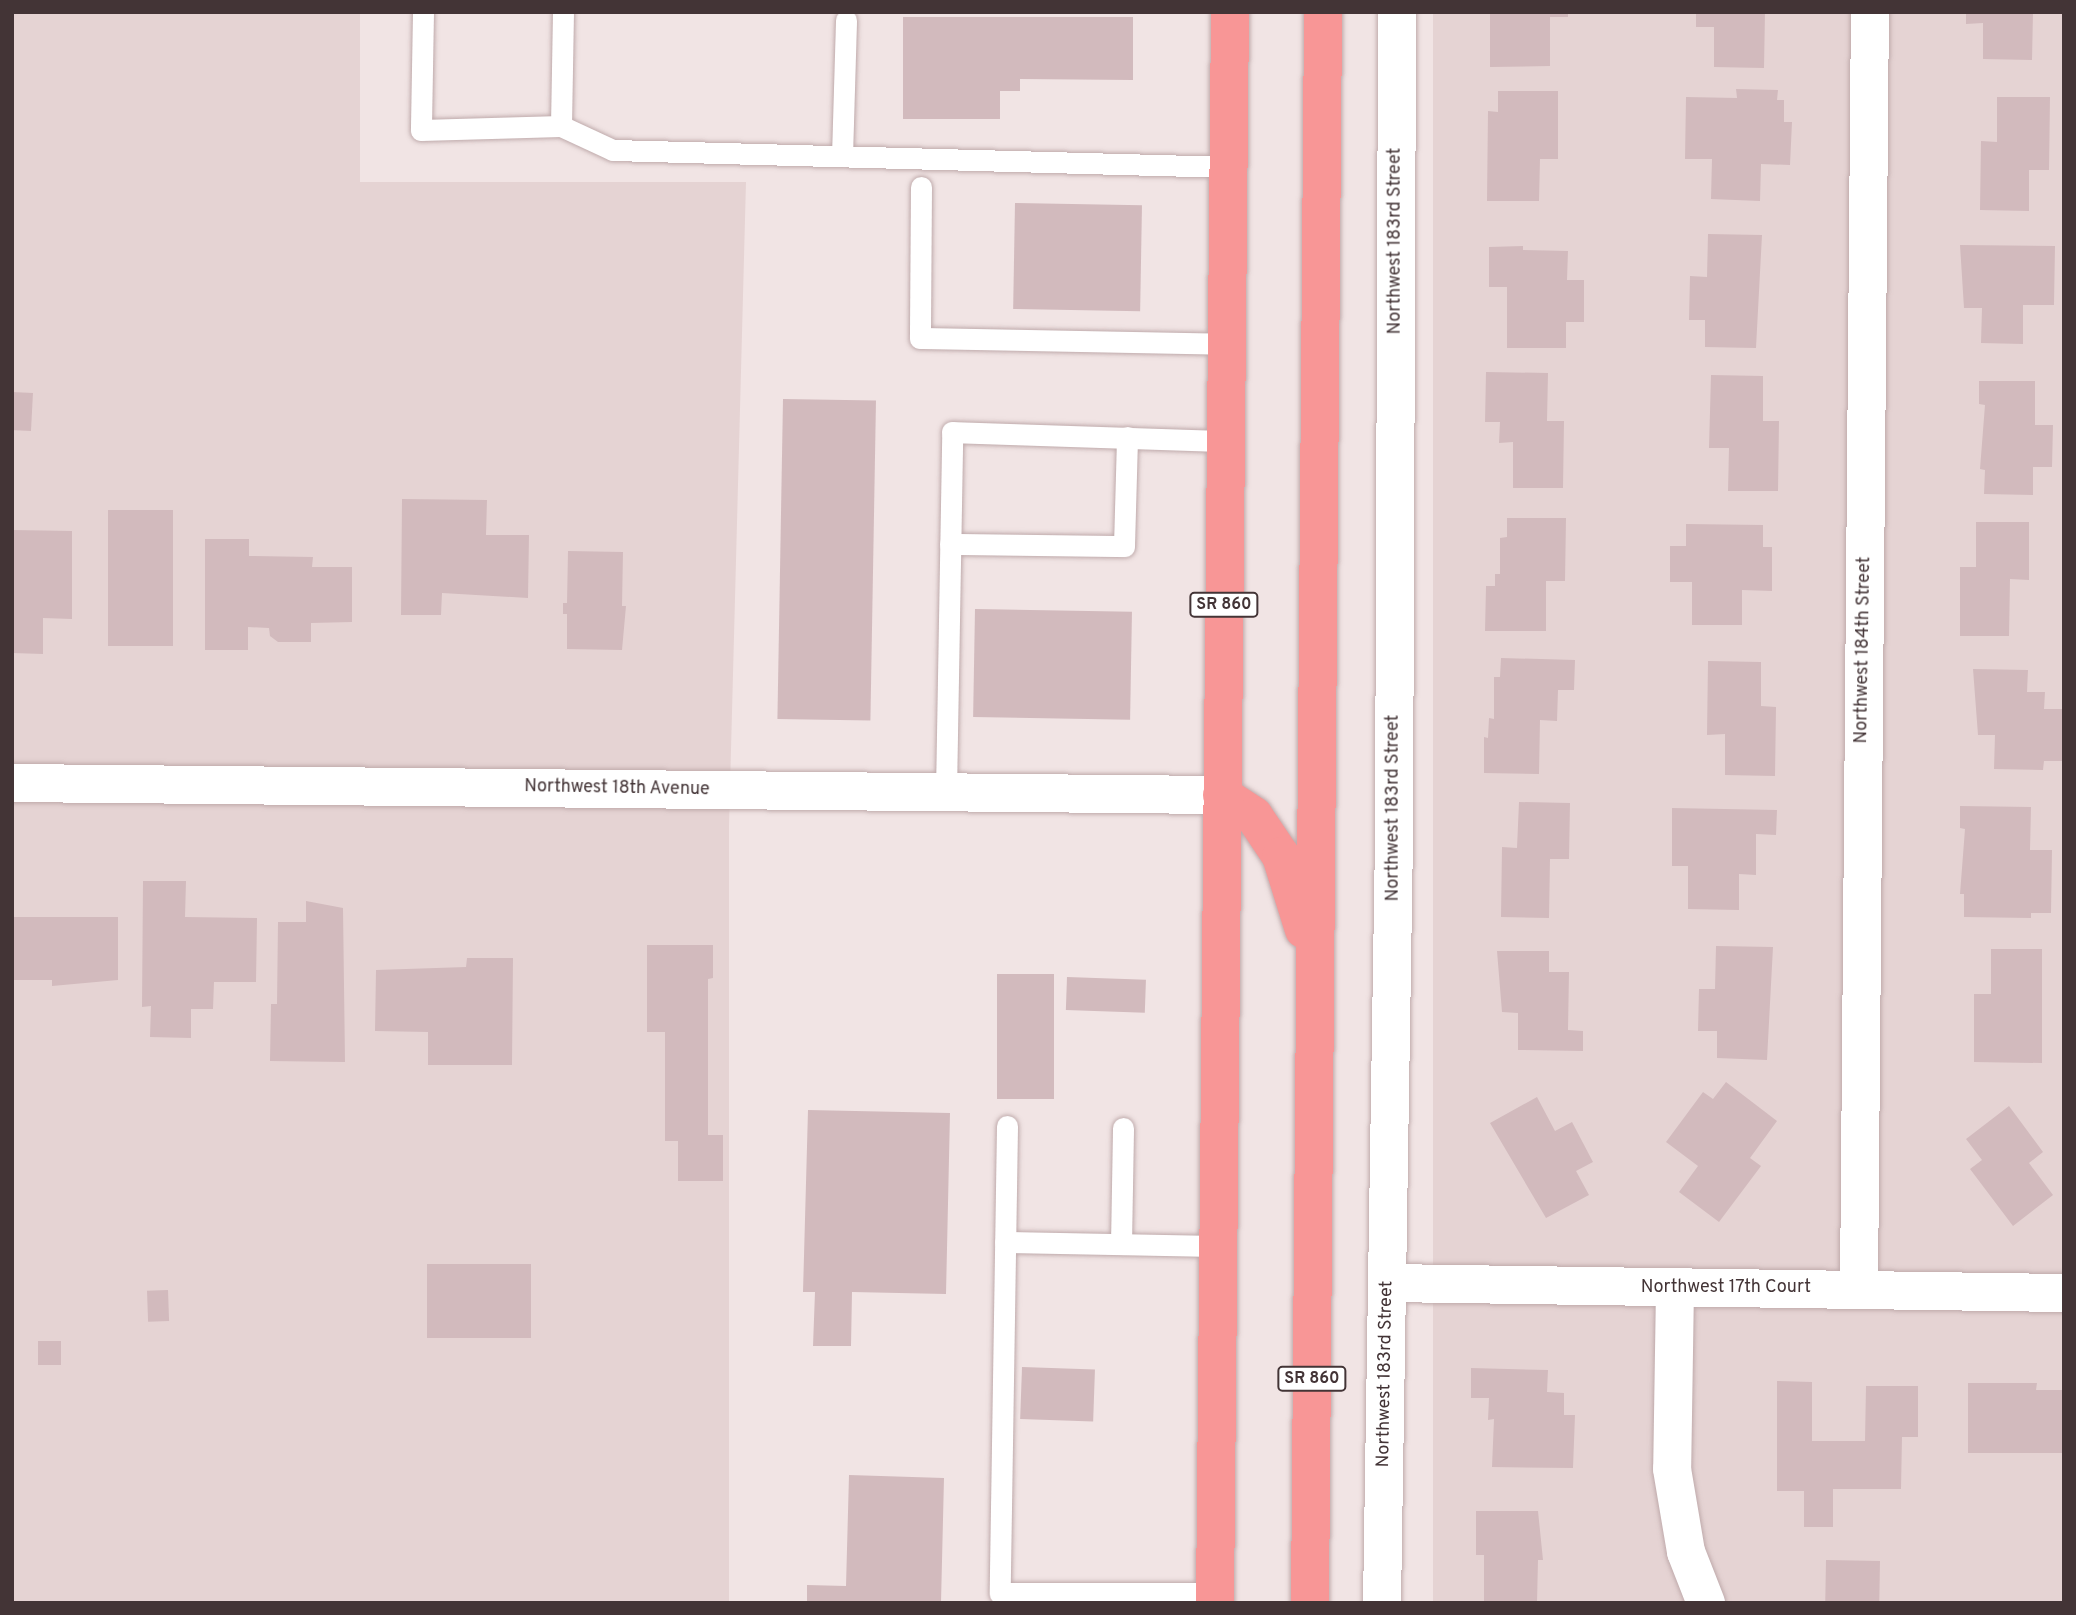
<!DOCTYPE html>
<html>
<head>
<meta charset="utf-8">
<style>
	body { margin:0 }
	#map { position:relative; width:2076px; height:1615px; overflow:hidden; background:#f1e4e4; font-family:Overpass,sans-serif }
	div>[style] { position:absolute }
	.residential>* { inset:0; background:#e5d3d3; transform-origin:0 0 }
	.building>* { inset:0; background:#d2babd; transform-origin:0 0 }
	.roads { filter:drop-shadow(0 0 2px #bfaaab) drop-shadow(0 0 2px #bfaaab) }
	.lane>* { height:21px; margin:-10.5px; padding:0 10.5px; transform-origin:10.5px; border-radius:10.5px; background:#fff }
	.street>* { height:38px; margin:-19px; padding:0 19px; transform-origin:19px; border-radius:19px; background:#fff }
	.primary>* { height:38px; margin:-19px; padding:0 19px; transform-origin:19px; border-radius:19px; background:#f89696 }
	span { translate:-50% -50%; white-space:nowrap; text-align:center; line-height:1.15; -webkit-text-stroke:5px #fff; paint-order:stroke }
	.shield-label span { padding:2px 5px; background:#fff; border:2px solid; border-radius:5px; -webkit-text-stroke-width:0 }
	.shield-label { font-size:16px; color:#433436; font-weight:700 }
	.street-label { font-size:18px; color:#433436 }
	.frame { position:absolute; inset:0; border:14px solid #433436; pointer-events:none }
</style>
</head>
<body>
<div id="map">
	<div class="residential">
		<div style="clip-path:polygon(12px 12px,360px 12px,360px 182px,746px 182px,729px 826px,729px 1603px,12px 1603px)"></div>
		<div style="left:1433px;top:12px;width:631px;height:1591px"></div>
	</div>
	<div class="building">
		<div style="clip-path:polygon(1568px 12px,1568px 17px,1550px 17px,1550px 66px,1490px 67px,1490px 13px)"></div>
		<div style="clip-path:polygon(1696px 12px,1765px 12px,1764px 68px,1714px 67px,1714px 27px,1696px 27px)"></div>
		<div style="clip-path:polygon(1966px 12px,2033px 12px,2032px 60px,1983px 59px,1983px 23px,1966px 24px)"></div>
		<div style="clip-path:polygon(903px 17px,1133px 17px,1133px 80px,1020px 79px,1020px 91px,1000px 91px,1000px 119px,903px 119px)"></div>
		<div style="clip-path:polygon(1736px 89px,1778px 90px,1777px 100px,1784px 100px,1784px 122px,1792px 122px,1790px 165px,1761px 164px,1760px 201px,1711px 199px,1712px 159px,1685px 159px,1686px 97px,1737px 98px)"></div>
		<div style="clip-path:polygon(1498px 91px,1558px 91px,1558px 159px,1540px 159px,1539px 201px,1487px 201px,1488px 111px,1498px 112px)"></div>
		<div style="clip-path:polygon(1997px 97px,2050px 97px,2049px 170px,2029px 170px,2029px 211px,1980px 210px,1981px 141px,1997px 142px)"></div>
		<div style="left:1015px;top:203px;width:127px;height:106px;rotate:1deg"></div>
		<div style="clip-path:polygon(1708px 234px,1762px 235px,1756px 348px,1705px 347px,1705px 320px,1689px 320px,1690px 276px,1707px 277px)"></div>
		<div style="clip-path:polygon(1960px 245px,2055px 246px,2054px 305px,2023px 305px,2023px 344px,1981px 343px,1982px 308px,1964px 308px)"></div>
		<div style="clip-path:polygon(1523px 246px,1523px 250px,1568px 251px,1567px 280px,1584px 280px,1584px 322px,1566px 322px,1566px 348px,1507px 348px,1507px 287px,1489px 287px,1489px 247px)"></div>
		<div style="clip-path:polygon(1486px 372px,1548px 373px,1547px 421px,1564px 421px,1563px 488px,1513px 488px,1513px 442px,1499px 443px,1500px 422px,1485px 422px)"></div>
		<div style="clip-path:polygon(1711px 375px,1763px 376px,1763px 421px,1779px 421px,1778px 491px,1728px 491px,1729px 448px,1709px 448px)"></div>
		<div style="clip-path:polygon(1979px 381px,2035px 381px,2035px 425px,2053px 425px,2052px 467px,2033px 467px,2033px 495px,1984px 494px,1985px 470px,1980px 469px,1985px 405px,1979px 404px)"></div>
		<div style="left:12px;top:392px;width:21px;height:38px;rotate:3deg"></div>
		<div style="left:783px;top:399px;width:93px;height:320px;rotate:1deg"></div>
		<div style="clip-path:polygon(402px 499px,487px 500px,486px 535px,529px 535px,528px 598px,442px 593px,441px 615px,401px 615px)"></div>
		<div style="left:108px;top:510px;width:65px;height:136px"></div>
		<div style="clip-path:polygon(1507px 518px,1566px 518px,1565px 581px,1546px 581px,1546px 631px,1485px 631px,1486px 586px,1495px 586px,1495px 574px,1500px 574px,1500px 538px,1507px 537px)"></div>
		<div style="clip-path:polygon(1976px 522px,2029px 522px,2029px 580px,2010px 579px,2009px 636px,1960px 636px,1960px 567px,1976px 567px)"></div>
		<div style="clip-path:polygon(1686px 524px,1763px 525px,1763px 547px,1772px 547px,1772px 591px,1742px 590px,1742px 625px,1692px 625px,1692px 582px,1670px 582px,1670px 546px,1686px 546px)"></div>
		<div style="clip-path:polygon(12px 530px,72px 531px,72px 619px,43px 618px,43px 654px,12px 653px)"></div>
		<div style="clip-path:polygon(205px 539px,249px 539px,249px 556px,313px 557px,312px 567px,352px 567px,352px 622px,311px 623px,311px 642px,278px 642px,270px 636px,269px 628px,248px 627px,248px 650px,205px 650px)"></div>
		<div style="clip-path:polygon(568px 551px,623px 552px,622px 606px,626px 606px,622px 650px,567px 649px,567px 614px,563px 614px,563px 603px,567px 603px)"></div>
		<div style="left:975px;top:609px;width:157px;height:108px;rotate:1deg"></div>
		<div style="clip-path:polygon(1501px 658px,1575px 660px,1574px 690px,1558px 690px,1557px 721px,1540px 720px,1539px 774px,1484px 773px,1484px 737px,1488px 738px,1489px 718px,1494px 719px,1494px 677px,1500px 677px)"></div>
		<div style="clip-path:polygon(1708px 661px,1761px 662px,1761px 706px,1776px 707px,1775px 776px,1725px 775px,1725px 734px,1707px 735px)"></div>
		<div style="clip-path:polygon(1973px 669px,2028px 670px,2027px 692px,2045px 692px,2044px 709px,2064px 709px,2064px 761px,2044px 761px,2043px 770px,1994px 769px,1995px 735px,1978px 735px)"></div>
		<div style="clip-path:polygon(1519px 802px,1570px 803px,1569px 859px,1550px 859px,1549px 918px,1501px 917px,1502px 847px,1517px 848px)"></div>
		<div style="clip-path:polygon(1960px 806px,2031px 807px,2030px 850px,2052px 850px,2051px 913px,2031px 913px,2031px 918px,1964px 917px,1964px 894px,1960px 894px,1965px 829px,1960px 828px)"></div>
		<div style="clip-path:polygon(1672px 808px,1777px 810px,1776px 835px,1756px 834px,1756px 875px,1739px 874px,1739px 910px,1688px 909px,1688px 866px,1672px 866px)"></div>
		<div style="clip-path:polygon(143px 881px,186px 881px,185px 917px,257px 918px,256px 982px,214px 982px,213px 1009px,191px 1009px,191px 1038px,150px 1037px,151px 1006px,142px 1007px)"></div>
		<div style="clip-path:polygon(306px 901px,343px 908px,345px 1062px,270px 1061px,271px 1004px,277px 1004px,278px 922px,306px 922px)"></div>
		<div style="clip-path:polygon(12px 917px,118px 917px,118px 980px,52px 986px,52px 980px,12px 980px)"></div>
		<div style="clip-path:polygon(647px 945px,713px 945px,713px 978px,708px 979px,708px 1135px,723px 1135px,723px 1181px,678px 1181px,678px 1141px,665px 1141px,665px 1032px,647px 1032px)"></div>
		<div style="clip-path:polygon(1716px 946px,1773px 947px,1767px 1060px,1717px 1058px,1717px 1031px,1698px 1031px,1699px 989px,1715px 989px)"></div>
		<div style="clip-path:polygon(1991px 949px,2042px 949px,2042px 1063px,1974px 1062px,1974px 994px,1991px 994px)"></div>
		<div style="clip-path:polygon(1497px 951px,1549px 951px,1549px 972px,1569px 972px,1568px 1030px,1583px 1031px,1583px 1051px,1518px 1050px,1518px 1013px,1502px 1012px)"></div>
		<div style="clip-path:polygon(467px 958px,513px 958px,512px 1065px,428px 1065px,428px 1032px,375px 1031px,376px 970px,466px 967px)"></div>
		<div style="left:997px;top:974px;width:57px;height:125px"></div>
		<div style="left:1067px;top:977px;width:79px;height:33px;rotate:2deg"></div>
		<div style="clip-path:polygon(1726px 1082px,1777px 1121px,1750px 1158px,1761px 1166px,1719px 1222px,1679px 1192px,1698px 1166px,1666px 1142px,1703px 1092px,1713px 1099px)"></div>
		<div style="clip-path:polygon(1537px 1097px,1555px 1131px,1572px 1122px,1593px 1162px,1576px 1171px,1589px 1195px,1546px 1218px,1490px 1123px)"></div>
		<div style="clip-path:polygon(2009px 1106px,2043px 1152px,2029px 1163px,2053px 1195px,2013px 1226px,1970px 1169px,1982px 1160px,1966px 1139px)"></div>
		<div style="clip-path:polygon(808px 1110px,950px 1113px,946px 1294px,852px 1292px,851px 1346px,813px 1346px,815px 1292px,803px 1292px)"></div>
		<div style="left:427px;top:1264px;width:104px;height:74px"></div>
		<div style="left:168px;top:1290px;width:31px;height:21px;rotate:88deg"></div>
		<div style="left:38px;top:1341px;width:23px;height:24px"></div>
		<div style="left:1022px;top:1367px;width:73px;height:52px;rotate:2deg"></div>
		<div style="clip-path:polygon(1471px 1368px,1548px 1370px,1547px 1392px,1564px 1393px,1564px 1415px,1575px 1415px,1573px 1468px,1492px 1467px,1494px 1419px,1488px 1420px,1489px 1398px,1471px 1398px)"></div>
		<div style="clip-path:polygon(1777px 1381px,1812px 1382px,1812px 1441px,1865px 1441px,1866px 1386px,1918px 1386px,1918px 1437px,1902px 1437px,1901px 1489px,1833px 1489px,1833px 1527px,1804px 1527px,1804px 1491px,1777px 1491px)"></div>
		<div style="clip-path:polygon(1968px 1383px,2037px 1383px,2036px 1390px,2064px 1390px,2064px 1453px,1968px 1453px)"></div>
		<div style="clip-path:polygon(849px 1475px,944px 1478px,941px 1603px,807px 1603px,807px 1585px,846px 1586px)"></div>
		<div style="clip-path:polygon(1476px 1511px,1538px 1511px,1543px 1560px,1538px 1560px,1537px 1603px,1484px 1603px,1484px 1555px,1476px 1555px)"></div>
		<div style="left:1826px;top:1560px;width:54px;height:43px;rotate:1deg"></div>
	</div>
	<div class="roads">
		<div class="lane">
			<div style="left:423px;top:12px;width:118px;rotate:91deg"></div>
			<div style="left:421px;top:130px;width:140px;rotate:-1.6deg"></div>
			<div style="left:561px;top:126px;width:57px;rotate:24.8deg"></div>
			<div style="left:613px;top:150px;width:616px;rotate:1.58deg"></div>
			<div style="left:561px;top:126px;width:114px;rotate:-89deg"></div>
			<div style="left:842px;top:156px;width:136px;rotate:-88.3deg"></div>
			<div style="left:921px;top:187px;width:151px;rotate:90.4deg"></div>
			<div style="left:920px;top:338px;width:307px;rotate:1.1deg"></div>
			<div style="left:950px;top:544px;width:174px;rotate:0.7deg"></div>
			<div style="left:1124px;top:546px;width:109px;rotate:-88.4deg"></div>
			<div style="left:946px;top:792px;width:360px;rotate:-89deg"></div>
			<div style="left:952px;top:432px;width:274px;rotate:1.9deg"></div>
			<div style="left:1007px;top:1126px;width:467px;rotate:90.9deg"></div>
			<div style="left:1000px;top:1593px;width:216px"></div>
			<div style="left:1005px;top:1242px;width:214px;rotate:1.1deg"></div>
			<div style="left:1121px;top:1244px;width:116px;rotate:-89deg"></div>
		</div>
		<div class="street">
			<div style="left:12px;top:783px;width:1210px;rotate:0.57deg"></div>
			<div style="left:1388px;top:1283px;width:676px;rotate:0.85deg"></div>
			<div style="left:1675px;top:1288px;width:181px;rotate:90.9deg"></div>
			<div style="left:1672px;top:1469px;width:84px;rotate:80.4deg"></div>
			<div style="left:1686px;top:1552px;width:55px;rotate:68.6deg"></div>
			<div style="left:1859px;top:1289px;width:1277px;rotate:-89.51deg"></div>
			<div style="left:1382px;top:1603px;width:765px;rotate:-89.1deg"></div>
			<div style="left:1394px;top:838px;width:826px;rotate:-89.79deg"></div>
		</div>
		<div class="primary">
			<div style="left:1222px;top:795px;width:38px;rotate:33deg"></div>
			<div style="left:1254px;top:816px;width:48px;rotate:56deg"></div>
			<div style="left:1281px;top:856px;width:77px;rotate:72.7deg"></div>
			<div style="left:1215px;top:1603px;width:1591px;rotate:-89.46deg"></div>
			<div style="left:1310px;top:1603px;width:1591px;rotate:-89.53deg"></div>
		</div>
	</div>
	<div class="shield-label">
		<span style="left:1224px;top:605px">SR 860</span>
		<span style="left:1312px;top:1379px">SR 860</span>
	</div>
	<div class="street-label">
		<span style="left:1396px;top:241px;rotate:-90deg">Northwest 183rd Street</span>
		<span style="left:1864px;top:650px;rotate:-89deg">Northwest 184th Street</span>
		<span style="left:617px;top:789px;rotate:1deg">Northwest 18th Avenue</span>
		<span style="left:1394px;top:808px;rotate:-90deg">Northwest 183rd Street</span>
		<span style="left:1726px;top:1288px">Northwest 17th Court</span>
		<span style="left:1386px;top:1374px;rotate:-89deg">Northwest 183rd Street</span>
	</div>
	<div class="frame"></div>
</div>
</body>
</html>
